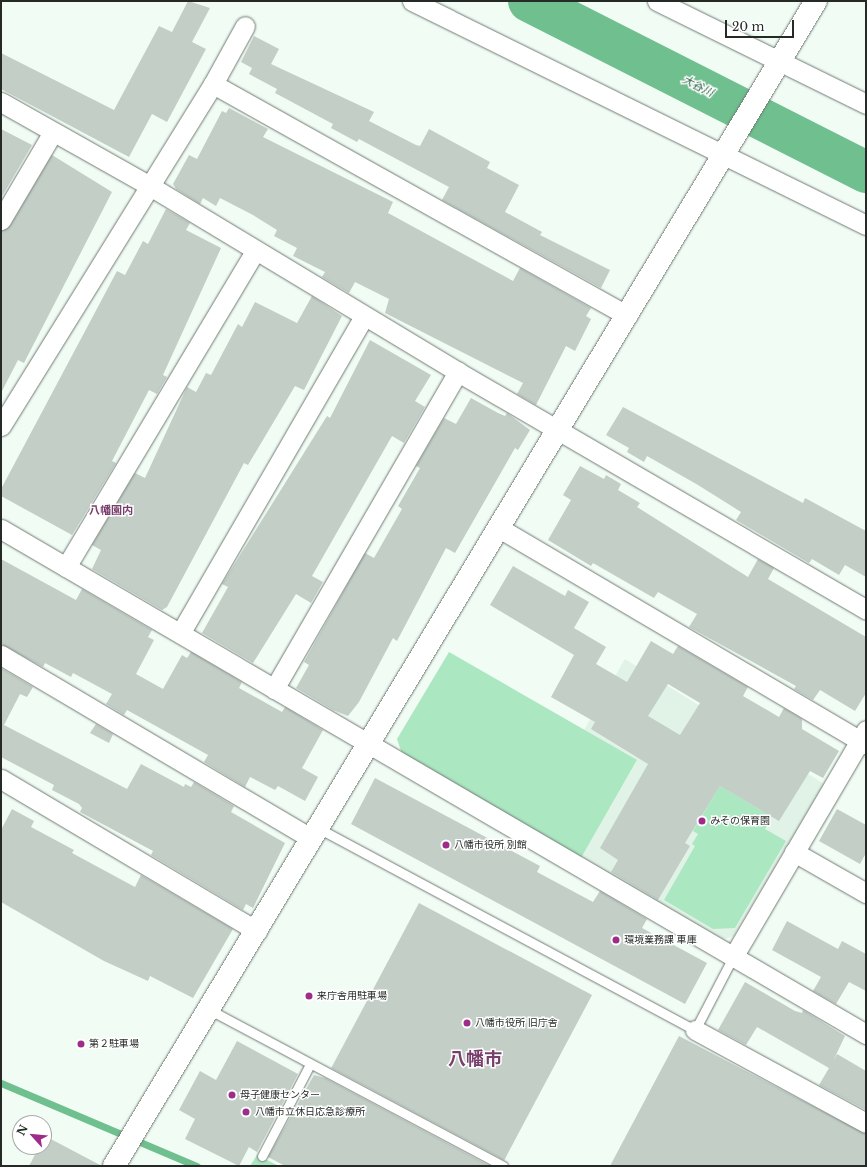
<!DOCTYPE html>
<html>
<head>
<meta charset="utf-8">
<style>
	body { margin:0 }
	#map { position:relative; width:867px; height:1167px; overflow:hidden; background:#f1fcf4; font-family:"Libre Baskerville","Noto Sans JP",serif }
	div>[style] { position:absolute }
	.built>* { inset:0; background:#e0f3e6 }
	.green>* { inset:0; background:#abe7c1 }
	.stream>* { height:7px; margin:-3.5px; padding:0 3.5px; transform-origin:3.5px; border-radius:3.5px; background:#6fbf8f }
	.river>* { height:42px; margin:-21px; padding:0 21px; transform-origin:21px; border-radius:21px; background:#6fbf8f }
	.building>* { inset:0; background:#c2cec6; transform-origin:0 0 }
	.roads { filter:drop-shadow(0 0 1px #707a73) drop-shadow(0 0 1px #707a73) }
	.service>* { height:9px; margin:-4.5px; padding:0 4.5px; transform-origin:4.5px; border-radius:4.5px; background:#fff }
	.minor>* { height:19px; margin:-9.5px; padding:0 9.5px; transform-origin:9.5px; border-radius:9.5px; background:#fff }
	.tertiary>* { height:22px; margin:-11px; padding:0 11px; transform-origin:11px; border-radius:11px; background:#fff }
	.dots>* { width:11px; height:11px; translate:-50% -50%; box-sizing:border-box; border:2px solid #fff; border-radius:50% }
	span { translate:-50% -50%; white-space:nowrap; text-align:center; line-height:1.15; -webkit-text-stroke:3px #fff; paint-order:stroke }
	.poi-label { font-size:10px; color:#252a27 }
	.left { translate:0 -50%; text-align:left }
	.water-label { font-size:11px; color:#1b5737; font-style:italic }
	.neighbourhood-label { font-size:11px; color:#793f6c; font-weight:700 }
	.town-label { font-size:18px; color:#793f6c; font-weight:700 }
	.frame { position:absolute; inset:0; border:2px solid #252a27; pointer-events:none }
	.north { position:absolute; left:12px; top:1115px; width:40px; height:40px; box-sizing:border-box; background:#fff; border:1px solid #a8aaa9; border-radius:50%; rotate:297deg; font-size:11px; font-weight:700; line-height:16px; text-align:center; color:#252a27 }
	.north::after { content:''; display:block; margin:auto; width:14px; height:18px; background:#9e2d8a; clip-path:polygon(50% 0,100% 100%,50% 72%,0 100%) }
	.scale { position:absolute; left:725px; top:20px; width:69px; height:18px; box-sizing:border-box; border:2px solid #252a27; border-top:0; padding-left:5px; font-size:12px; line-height:14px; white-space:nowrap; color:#252a27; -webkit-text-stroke:3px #fff; paint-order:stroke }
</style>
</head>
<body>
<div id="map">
	<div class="built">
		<div style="clip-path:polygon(625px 659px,824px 784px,734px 936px,721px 940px,581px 858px,637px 761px,584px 730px)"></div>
	</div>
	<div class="green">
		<div style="clip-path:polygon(449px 652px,637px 760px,581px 858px,402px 754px,397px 739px)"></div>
		<div style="clip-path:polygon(720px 786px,771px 816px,765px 829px,786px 841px,735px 928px,713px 929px,664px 900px,695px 846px,692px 844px,698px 834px,693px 831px)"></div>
		<div style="clip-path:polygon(257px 1155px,279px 1166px,250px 1166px)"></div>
	</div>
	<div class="stream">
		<div style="left:1px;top:1083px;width:213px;rotate:23deg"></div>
	</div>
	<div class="river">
		<div style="left:529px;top:1px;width:378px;rotate:26.9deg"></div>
	</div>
	<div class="building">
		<div style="clip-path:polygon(188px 1px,210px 8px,192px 42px,206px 49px,167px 122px,152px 114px,129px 157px,1px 89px,1px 53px,114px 110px,159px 26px,172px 32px)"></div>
		<div style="clip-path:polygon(254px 36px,279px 49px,271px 64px,374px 112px,369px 121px,416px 145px,420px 146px,429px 129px,490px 162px,487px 168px,519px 185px,505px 212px,542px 232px,540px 235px,610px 270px,601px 288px,442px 200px,449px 187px,359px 139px,357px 142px,331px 128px,333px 124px,275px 93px,277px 89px,249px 74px,252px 68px,241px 62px)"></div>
		<div style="clip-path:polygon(229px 108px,268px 129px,263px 137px,393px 202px,388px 213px,513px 281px,520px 268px,591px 308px,586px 316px,591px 319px,575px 351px,566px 346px,536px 405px,517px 394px,523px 383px,385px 313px,389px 299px,355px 282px,349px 293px,322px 277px,325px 272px,293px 256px,297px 248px,274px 236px,277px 230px,253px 215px,220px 198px,216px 206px,203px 198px,200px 204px,176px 189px,173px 184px,189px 155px,197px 159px,222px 111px,226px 113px)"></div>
		<div style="clip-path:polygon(1px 129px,32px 145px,1px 198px)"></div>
		<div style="clip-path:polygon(52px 155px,112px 192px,24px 363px,18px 360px,1px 393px,1px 231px,10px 226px)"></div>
		<div style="clip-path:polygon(166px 209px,190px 223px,186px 230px,221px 248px,163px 375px,167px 377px,157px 394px,149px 390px,112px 461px,116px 463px,72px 535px,1px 496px,1px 489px,117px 271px,125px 275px,143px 241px,148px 244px)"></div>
		<div style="clip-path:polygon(312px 296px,342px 316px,304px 390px,295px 386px,248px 465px,244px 463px,167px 607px,162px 610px,92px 569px,101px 550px,92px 545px,135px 473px,145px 478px,187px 387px,196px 392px,206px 373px,211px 375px,238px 324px,242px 327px,255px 302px,297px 323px)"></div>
		<div style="clip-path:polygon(370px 340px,431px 375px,415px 401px,425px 407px,404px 443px,392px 436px,312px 576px,323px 582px,311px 603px,296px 594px,253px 663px,202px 633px,228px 587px,222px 584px,327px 416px,330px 418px)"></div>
		<div style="clip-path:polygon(471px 398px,498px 413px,505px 416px,507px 413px,530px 430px,518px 450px,515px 448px,455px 553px,446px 548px,397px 641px,393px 638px,359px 702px,348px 716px,333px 710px,296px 688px,309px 665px,304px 662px,365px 553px,374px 558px,402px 509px,398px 506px,420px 468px,416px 466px,444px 418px,456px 424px)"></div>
		<div style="clip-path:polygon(623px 407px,803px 503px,805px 498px,866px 531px,866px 577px,845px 565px,839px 575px,812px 559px,809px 563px,736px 520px,741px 512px,698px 485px,647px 456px,644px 462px,627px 452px,629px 448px,606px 435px)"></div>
		<div style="clip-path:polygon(580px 466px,604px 479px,606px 475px,621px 484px,618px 490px,640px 503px,637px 507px,748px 577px,758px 559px,774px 568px,768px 579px,866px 637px,866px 693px,855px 711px,820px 690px,813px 700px,794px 689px,796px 686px,689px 627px,697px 614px,658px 592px,654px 598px,593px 563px,591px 566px,548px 540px,571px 500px,563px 495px)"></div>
		<div style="clip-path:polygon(1px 559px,76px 600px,82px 589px,152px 630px,148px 637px,154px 640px,136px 674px,163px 689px,182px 655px,187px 658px,191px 652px,242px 682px,239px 688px,282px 712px,285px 707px,323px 730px,302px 768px,318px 777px,305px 801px,278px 786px,275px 790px,250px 777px,245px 787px,204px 762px,208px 755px,127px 710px,124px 715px,106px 704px,112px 694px,73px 673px,71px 677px,45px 663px,43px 667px,1px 644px)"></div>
		<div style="clip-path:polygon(evenodd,513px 566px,565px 596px,568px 590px,589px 602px,574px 628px,606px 647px,596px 664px,627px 682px,651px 641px,673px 654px,678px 646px,748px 687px,743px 696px,779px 717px,784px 708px,802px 719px,802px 729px,839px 751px,823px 778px,810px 771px,779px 821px,720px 786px,685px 843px,690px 846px,658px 900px,611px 872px,618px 860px,600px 848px,648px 764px,591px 729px,595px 722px,551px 697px,574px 655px,490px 605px,513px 566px,668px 684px,700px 703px,680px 735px,648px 716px,668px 684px)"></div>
		<div style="clip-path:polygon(1px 668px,33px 687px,27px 697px,20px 694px,4px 725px,127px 789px,141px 764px,184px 787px,185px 784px,191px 787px,194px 782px,234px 806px,231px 812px,285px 843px,253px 908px,246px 904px,243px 910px,151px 855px,153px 851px,80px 812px,82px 808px,79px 804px,52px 790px,54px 785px,1px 757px)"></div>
		<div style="clip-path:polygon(96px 724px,113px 734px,109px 743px,90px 733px)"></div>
		<div style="clip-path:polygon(375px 778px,540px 866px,537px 872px,593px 902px,600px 891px,647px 919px,642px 928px,707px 963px,685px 1004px,351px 824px)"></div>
		<div style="clip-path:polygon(12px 809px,34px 821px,31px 827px,74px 850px,72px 853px,135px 887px,141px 875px,233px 929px,193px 998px,150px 976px,148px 981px,104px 961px,1px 902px,1px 830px)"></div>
		<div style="clip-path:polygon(837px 809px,866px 825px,866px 853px,860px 864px,819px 841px)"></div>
		<div style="left:419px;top:903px;width:196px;height:187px;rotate:28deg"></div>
		<div style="clip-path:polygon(787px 921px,838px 949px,842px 941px,866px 954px,866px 991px,849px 982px,836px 1004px,813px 991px,821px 977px,772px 950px)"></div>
		<div style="clip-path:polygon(745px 982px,795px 1011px,802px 1013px,803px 1010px,845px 1036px,833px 1061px,837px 1054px,866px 1071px,866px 1110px,819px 1085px,829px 1068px,757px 1027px,746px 1045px,718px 1030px)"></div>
		<div style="clip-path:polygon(679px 1036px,866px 1134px,866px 1166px,610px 1166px)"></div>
		<div style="clip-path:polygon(237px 1041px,298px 1074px,257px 1152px,249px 1147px,239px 1166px,185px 1139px,195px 1119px,179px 1110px,200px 1071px,216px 1080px)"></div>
		<div style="clip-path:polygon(314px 1075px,325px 1078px,490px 1166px,285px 1166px,268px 1157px)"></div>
		<div style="clip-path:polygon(45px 1136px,102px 1166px,29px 1166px,39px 1147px,44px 1147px)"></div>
	</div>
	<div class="roads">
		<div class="service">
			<div style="left:318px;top:828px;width:428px;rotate:28.2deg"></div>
			<div style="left:695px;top:1030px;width:82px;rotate:-62.5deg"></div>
			<div style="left:210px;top:1010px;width:332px;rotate:28deg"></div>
			<div style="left:262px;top:1156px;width:104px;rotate:-62.4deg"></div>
		</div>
		<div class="minor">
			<div style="left:412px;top:1px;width:506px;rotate:26.26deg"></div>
			<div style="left:657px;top:1px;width:233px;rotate:26.2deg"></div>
			<div style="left:213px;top:84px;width:475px;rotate:29.2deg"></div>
			<div style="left:1px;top:102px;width:171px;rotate:29.4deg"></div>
			<div style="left:150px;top:186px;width:360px;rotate:31.1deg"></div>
			<div style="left:458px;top:372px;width:472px;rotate:30.2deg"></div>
			<div style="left:1px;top:220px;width:102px;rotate:-59.4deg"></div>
			<div style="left:1px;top:426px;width:402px;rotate:-58.2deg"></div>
			<div style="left:213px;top:84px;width:66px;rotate:-61.1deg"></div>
			<div style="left:499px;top:528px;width:426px;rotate:30.5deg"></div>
			<div style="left:1px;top:529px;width:1002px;rotate:30.28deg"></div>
			<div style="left:66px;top:567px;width:368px;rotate:-59.1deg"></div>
			<div style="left:181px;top:632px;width:365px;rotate:-59.9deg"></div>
			<div style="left:1px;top:655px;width:361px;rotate:30.6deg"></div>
			<div style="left:274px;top:689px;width:367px;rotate:-59.9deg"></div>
			<div style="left:1px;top:779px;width:298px;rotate:30.7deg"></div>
			<div style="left:794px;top:852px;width:83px;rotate:29.7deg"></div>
			<div style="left:733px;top:957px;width:263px;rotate:-59.6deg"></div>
			<div style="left:695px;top:1030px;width:195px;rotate:28.5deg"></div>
		</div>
		<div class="tertiary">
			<div style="left:114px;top:1166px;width:1360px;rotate:-58.93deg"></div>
		</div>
	</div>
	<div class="dots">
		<div style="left:702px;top:821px;background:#9e2d8a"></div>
		<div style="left:446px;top:845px;background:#9e2d8a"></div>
		<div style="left:616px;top:940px;background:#9e2d8a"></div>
		<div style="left:309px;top:996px;background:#9e2d8a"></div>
		<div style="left:467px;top:1023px;background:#9e2d8a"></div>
		<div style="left:81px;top:1044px;background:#9e2d8a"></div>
		<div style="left:232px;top:1095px;background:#9e2d8a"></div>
		<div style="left:246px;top:1112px;background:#9e2d8a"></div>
	</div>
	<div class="poi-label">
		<span class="left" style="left:710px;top:821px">みその保育園</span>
		<span class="left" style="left:454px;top:845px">八幡市役所 別館</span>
		<span class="left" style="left:624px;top:940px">環境業務課 車庫</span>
		<span class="left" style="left:317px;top:996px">来庁舎用駐車場</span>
		<span class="left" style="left:475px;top:1023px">八幡市役所 旧庁舎</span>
		<span class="left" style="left:89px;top:1044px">第２駐車場</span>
		<span class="left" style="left:240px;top:1095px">母子健康センター</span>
		<span class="left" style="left:255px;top:1112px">八幡市立休日応急診療所</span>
	</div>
	<div class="water-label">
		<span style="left:698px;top:86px;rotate:27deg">大谷川</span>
	</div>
	<div class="neighbourhood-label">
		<span style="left:111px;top:510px">八幡園内</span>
	</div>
	<div class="town-label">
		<span style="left:475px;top:1059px">八幡市</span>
	</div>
	<div class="frame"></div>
	<div class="north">N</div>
	<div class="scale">20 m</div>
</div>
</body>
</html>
